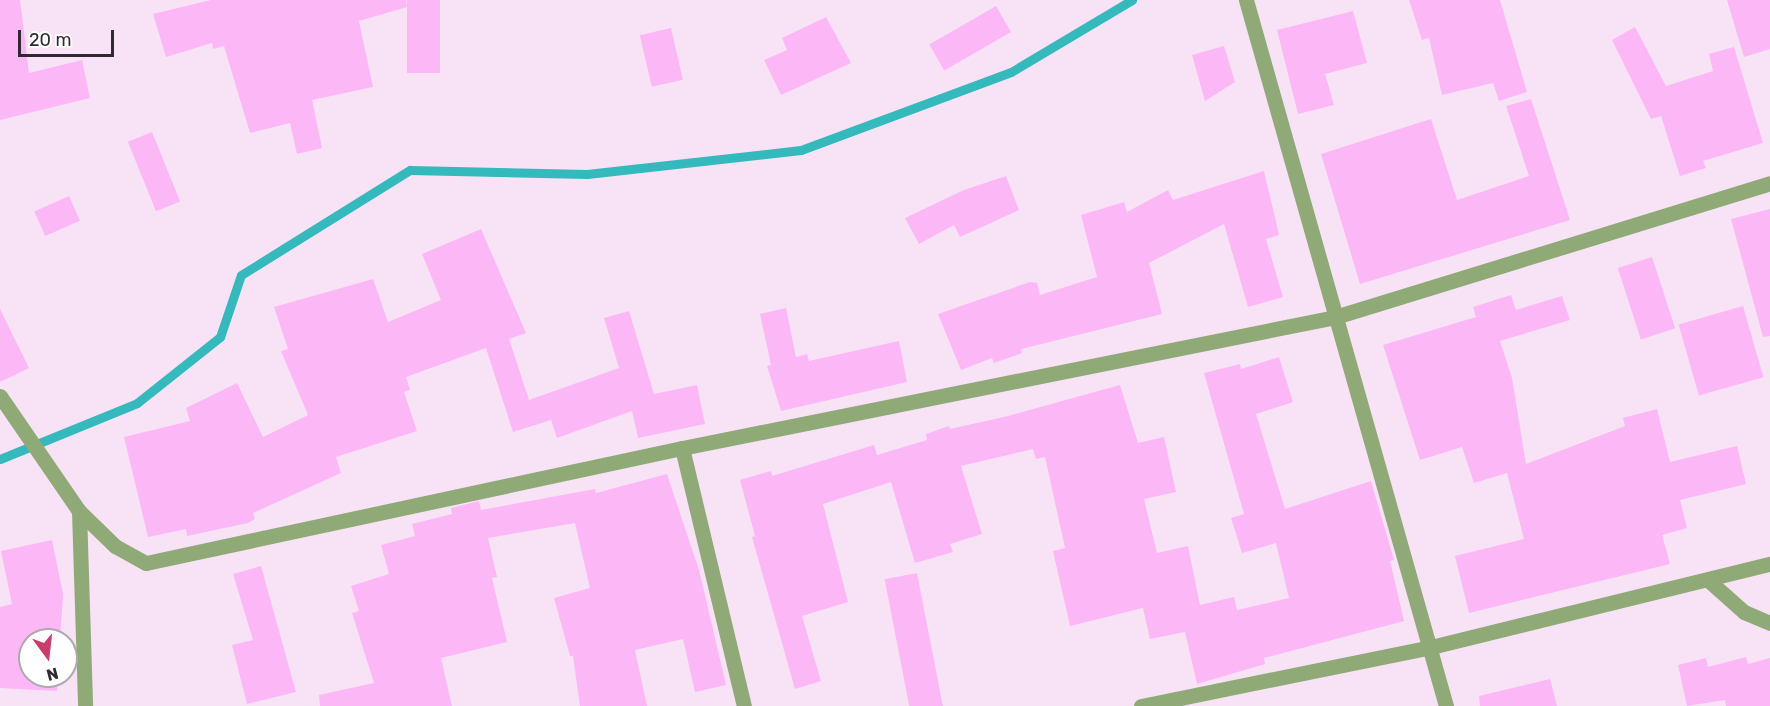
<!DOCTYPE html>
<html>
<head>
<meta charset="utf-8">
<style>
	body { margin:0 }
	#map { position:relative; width:1770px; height:706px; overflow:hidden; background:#f8e2f5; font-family:Rubik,sans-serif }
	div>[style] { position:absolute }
	.stream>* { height:9px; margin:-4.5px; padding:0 4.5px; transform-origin:4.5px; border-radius:4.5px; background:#34b9bc }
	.building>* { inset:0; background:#fcb8f6; transform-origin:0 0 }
	.minor>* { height:15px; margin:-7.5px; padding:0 7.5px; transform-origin:7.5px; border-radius:7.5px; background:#8faa77 }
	span { translate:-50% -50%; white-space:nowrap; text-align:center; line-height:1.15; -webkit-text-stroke:4.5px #fff; paint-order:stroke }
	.north { position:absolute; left:18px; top:628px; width:60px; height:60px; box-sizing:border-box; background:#fff; border:2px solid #ada9ac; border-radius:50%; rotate:165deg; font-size:16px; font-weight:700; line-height:24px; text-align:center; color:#312930 }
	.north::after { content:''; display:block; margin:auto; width:21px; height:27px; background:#c93c6c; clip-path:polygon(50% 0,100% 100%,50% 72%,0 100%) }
	.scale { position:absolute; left:18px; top:30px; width:96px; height:27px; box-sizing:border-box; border:3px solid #312930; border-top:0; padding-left:8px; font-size:18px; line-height:21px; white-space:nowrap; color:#312930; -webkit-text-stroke:4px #fff; paint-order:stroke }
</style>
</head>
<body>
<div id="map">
	<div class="stream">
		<div style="left:0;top:459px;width:148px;rotate:-22.2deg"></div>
		<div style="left:137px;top:403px;width:106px;rotate:-38.5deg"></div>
		<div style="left:220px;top:337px;width:65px;rotate:-71.3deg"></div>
		<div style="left:241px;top:275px;width:199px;rotate:-31.9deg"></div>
		<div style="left:410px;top:170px;width:177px;rotate:1.3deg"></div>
		<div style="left:587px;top:174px;width:215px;rotate:-6.4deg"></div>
		<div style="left:801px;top:150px;width:224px;rotate:-20.4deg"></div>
		<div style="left:1011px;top:72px;width:141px;rotate:-30.8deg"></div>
	</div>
	<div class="building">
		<div style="clip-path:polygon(0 0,20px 0,29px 73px,82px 60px,90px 98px,0 120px)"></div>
		<div style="clip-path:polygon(211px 0,406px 0,407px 7px,359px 21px,373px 87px,312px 100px,322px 148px,297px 154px,290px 123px,250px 133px,224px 46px,213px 49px,212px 43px,166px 57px,153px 14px)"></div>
		<div style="left:407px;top:0;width:33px;height:73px"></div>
		<div style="clip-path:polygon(1409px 0,1500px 0,1527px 92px,1499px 101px,1493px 83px,1442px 95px,1429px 38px,1422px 40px)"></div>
		<div style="clip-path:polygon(1727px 0,1770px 0,1770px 49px,1744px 57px)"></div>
		<div style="left:996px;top:6px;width:30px;height:77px;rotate:60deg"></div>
		<div style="clip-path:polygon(1353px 11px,1367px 63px,1325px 74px,1334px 105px,1298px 114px,1277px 30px)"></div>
		<div style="clip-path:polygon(826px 17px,851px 63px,781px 95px,764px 60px,787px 50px,782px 38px)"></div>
		<div style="clip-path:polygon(1635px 27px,1666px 86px,1713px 71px,1709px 54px,1734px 47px,1763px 143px,1703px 161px,1706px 168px,1680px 176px,1661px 116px,1651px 119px,1612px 40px)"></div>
		<div style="left:671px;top:28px;width:53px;height:32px;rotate:77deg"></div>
		<div style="clip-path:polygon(1224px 46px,1235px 82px,1205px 101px,1192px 55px)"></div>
		<div style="clip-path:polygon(1531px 99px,1570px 220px,1360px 284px,1321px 154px,1431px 119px,1457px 200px,1529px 176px,1506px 106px)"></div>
		<div style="left:152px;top:132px;width:75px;height:26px;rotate:68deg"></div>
		<div style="clip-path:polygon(1264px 171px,1279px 235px,1266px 239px,1283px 297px,1248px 307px,1224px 224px,1149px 263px,1162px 314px,1021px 349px,1022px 353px,994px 363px,992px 358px,961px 370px,938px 314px,1030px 282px,1037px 283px,1040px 295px,1097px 277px,1081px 215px,1124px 202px,1127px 212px,1168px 190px,1173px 200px)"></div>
		<div style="clip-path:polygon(1006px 176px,1019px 210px,960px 237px,954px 225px,919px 244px,905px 218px,964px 190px)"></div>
		<div style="left:69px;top:196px;width:27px;height:38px;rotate:66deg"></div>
		<div style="clip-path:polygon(1770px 209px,1770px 336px,1763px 337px,1731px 219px)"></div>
		<div style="clip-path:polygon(481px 229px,526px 333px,509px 339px,529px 400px,619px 368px,604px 318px,629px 311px,654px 394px,697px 385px,705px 424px,638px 438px,632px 411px,557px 438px,551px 420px,513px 432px,486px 348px,406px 377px,410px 390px,404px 392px,417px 431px,336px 457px,341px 473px,253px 513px,255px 519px,248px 523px,187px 536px,186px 529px,148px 537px,124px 437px,190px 421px,186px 408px,237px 383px,263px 437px,308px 415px,281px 351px,288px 349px,274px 307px,373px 279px,388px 322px,441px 300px,422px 254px)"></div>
		<div style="left:1652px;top:257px;width:75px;height:36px;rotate:72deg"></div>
		<div style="clip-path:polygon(1511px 295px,1516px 310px,1562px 296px,1570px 320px,1500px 341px,1512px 378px,1526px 464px,1625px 426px,1623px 418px,1657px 409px,1670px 462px,1737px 446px,1746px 484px,1680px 500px,1687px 528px,1662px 535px,1670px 564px,1469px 613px,1455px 556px,1524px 539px,1507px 473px,1474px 483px,1462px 447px,1420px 460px,1383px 345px,1476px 317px,1473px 307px)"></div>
		<div style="left:1743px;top:306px;width:74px;height:67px;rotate:74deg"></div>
		<div style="clip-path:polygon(786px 308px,796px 357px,807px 354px,809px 361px,899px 341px,907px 382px,781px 411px,767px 366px,771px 365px,760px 314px)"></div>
		<div style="clip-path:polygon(0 309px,29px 368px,0 382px)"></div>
		<div style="clip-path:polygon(1279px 357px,1293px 402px,1256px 414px,1285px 509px,1371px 481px,1394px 560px,1390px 561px,1404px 621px,1264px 658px,1265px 664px,1197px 684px,1185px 632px,1150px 639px,1143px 608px,1070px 626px,1053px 551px,1065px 548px,1045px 457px,1036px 459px,1033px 449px,961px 466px,982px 534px,950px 544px,953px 552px,915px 563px,891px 482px,823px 504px,848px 602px,802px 616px,821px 681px,795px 689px,752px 537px,755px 536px,740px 480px,771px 471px,772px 476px,874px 445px,877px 455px,927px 440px,926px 434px,949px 426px,950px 429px,1004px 417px,1120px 385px,1138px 443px,1164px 437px,1176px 492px,1144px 499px,1157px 553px,1188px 546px,1200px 605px,1234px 597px,1237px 610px,1289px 598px,1276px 543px,1242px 553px,1231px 518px,1244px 514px,1204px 373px,1240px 364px,1241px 369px)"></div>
		<div style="clip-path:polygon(667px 474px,699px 570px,726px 685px,695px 692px,683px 639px,635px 650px,647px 706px,580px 706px,573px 656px,570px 656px,554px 598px,590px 588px,575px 523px,488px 538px,497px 577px,492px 578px,507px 642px,441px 658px,452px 706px,320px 706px,319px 695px,374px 683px,352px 613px,359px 611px,351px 586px,389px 574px,381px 545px,415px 536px,412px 524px,452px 514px,451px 508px,479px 501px,481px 510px,595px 489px,596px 493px)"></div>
		<div style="clip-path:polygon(52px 540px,63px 594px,60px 640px,30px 640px,30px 676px,58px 676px,57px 691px,0 688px,0 607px,12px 604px,1px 551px)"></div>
		<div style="clip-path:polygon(261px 566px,296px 692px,247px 704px,232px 645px,253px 640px,233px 574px)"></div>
		<div style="left:917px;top:573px;width:136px;height:33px;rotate:79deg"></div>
		<div style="clip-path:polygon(1746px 657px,1748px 664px,1770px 658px,1770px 706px,1726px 706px,1725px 700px,1687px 706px,1678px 665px,1706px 658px,1708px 667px)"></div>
		<div style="clip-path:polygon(1550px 679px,1557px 706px,1480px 706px,1479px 696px)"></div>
	</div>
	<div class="minor">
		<div style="left:1246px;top:0;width:734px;rotate:74.18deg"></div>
		<div style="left:0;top:396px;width:140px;rotate:55.5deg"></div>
		<div style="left:79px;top:511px;width:50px;rotate:44.2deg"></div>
		<div style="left:115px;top:546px;width:35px;rotate:29deg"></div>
		<div style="left:146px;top:563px;width:548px;rotate:-12.11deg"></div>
		<div style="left:682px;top:448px;width:666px;rotate:-11.34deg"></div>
		<div style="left:1335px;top:317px;width:455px;rotate:-17.1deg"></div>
		<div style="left:682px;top:448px;width:265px;rotate:76.5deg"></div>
		<div style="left:79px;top:511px;width:195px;rotate:88.2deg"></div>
		<div style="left:1708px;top:580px;width:48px;rotate:41.6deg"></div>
		<div style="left:1744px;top:612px;width:28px;rotate:23deg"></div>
		<div style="left:1141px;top:706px;width:292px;rotate:-11.5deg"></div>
		<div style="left:1427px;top:648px;width:353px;rotate:-13.8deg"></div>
	</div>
	<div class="north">N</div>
	<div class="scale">20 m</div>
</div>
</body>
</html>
